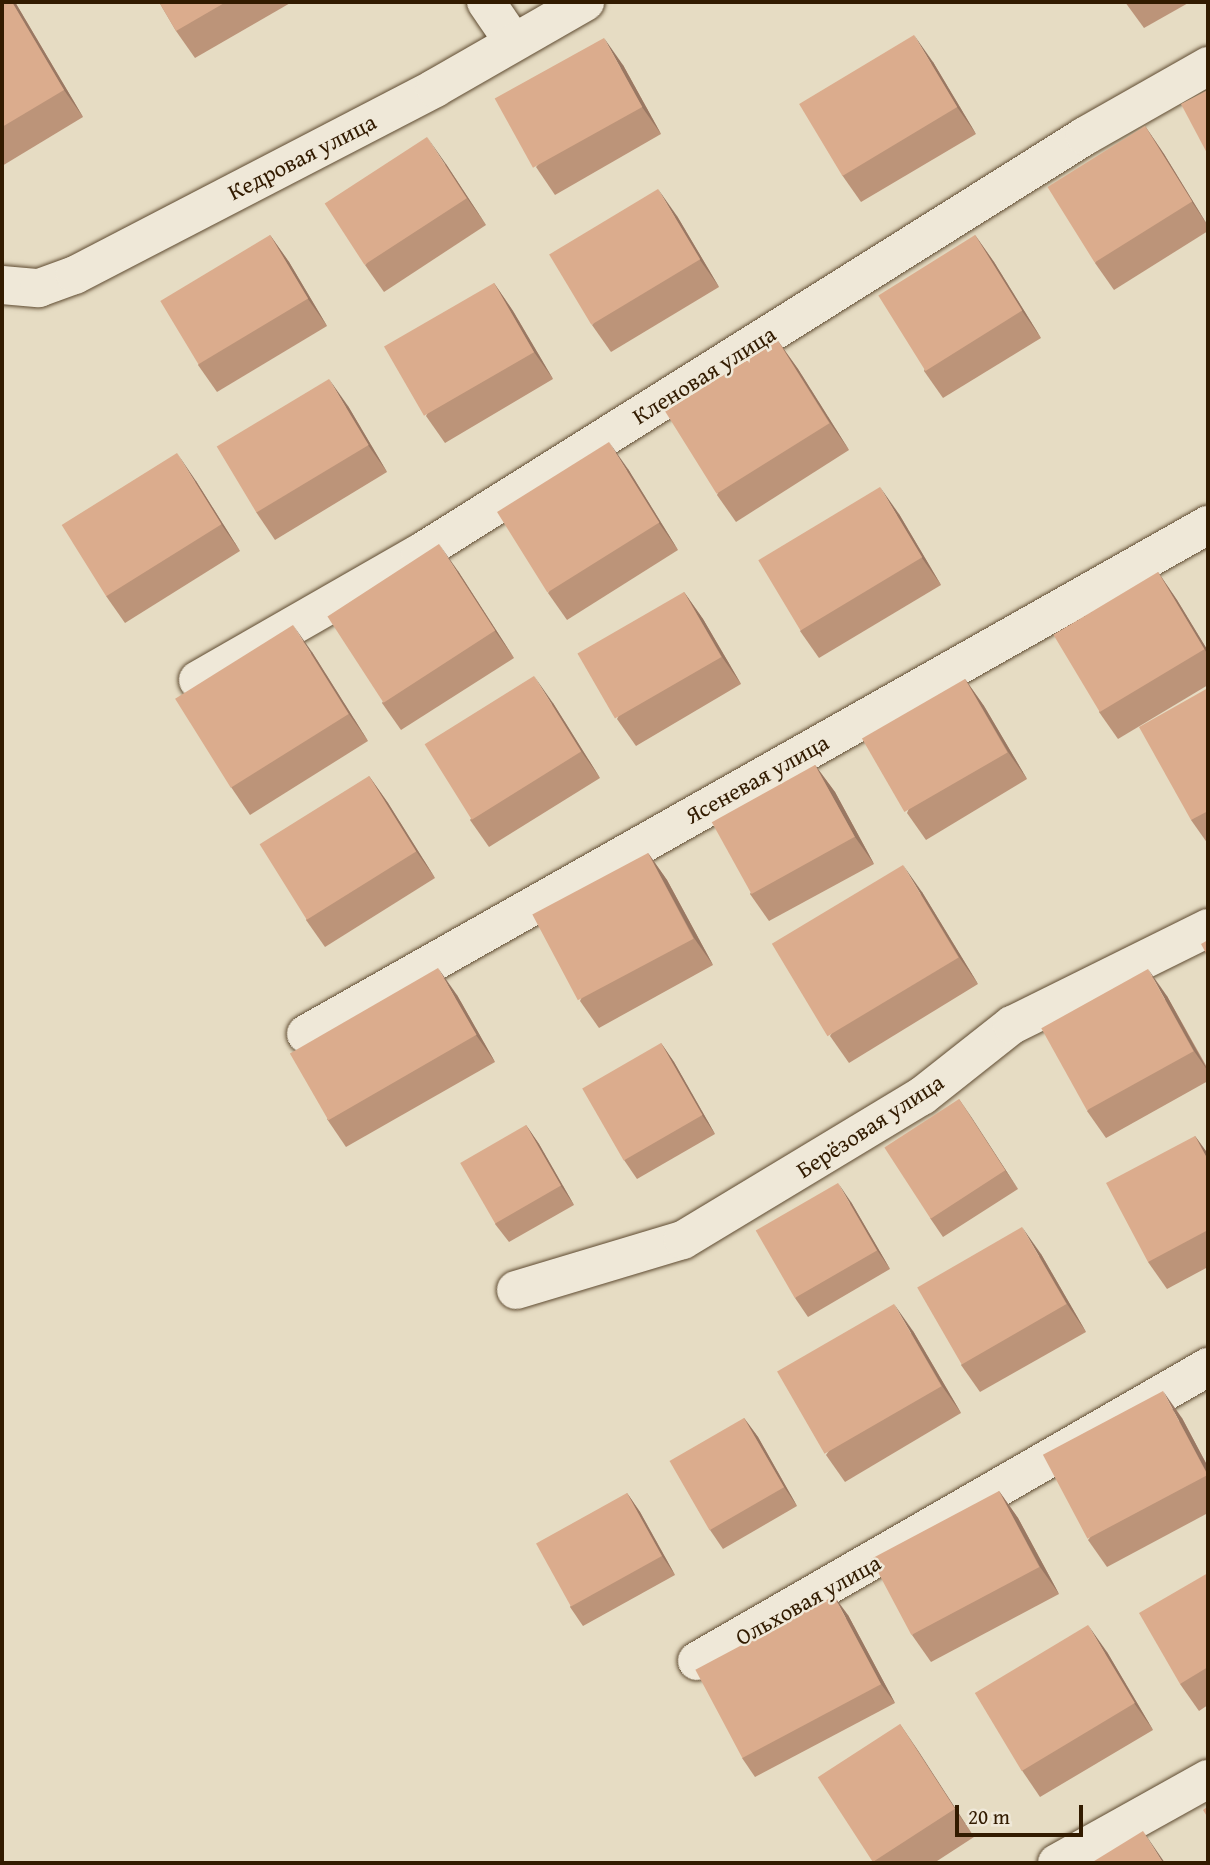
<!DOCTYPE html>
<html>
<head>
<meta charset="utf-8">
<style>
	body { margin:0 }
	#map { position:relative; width:1210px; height:1865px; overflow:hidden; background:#e6dcc3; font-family:"Gentium Book Plus",serif }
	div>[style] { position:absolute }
	.roads { filter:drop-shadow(0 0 2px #5f4b31) drop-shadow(0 0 2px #5f4b31) }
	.minor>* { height:38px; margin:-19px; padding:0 19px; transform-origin:19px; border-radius:19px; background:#efe8d8 }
	.wall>* { inset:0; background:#bc9479 }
	.shaded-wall>* { inset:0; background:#997863 }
	.building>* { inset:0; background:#dbac8d; transform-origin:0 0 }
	span { translate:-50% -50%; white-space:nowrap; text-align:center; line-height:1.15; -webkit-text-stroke:5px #efe8d8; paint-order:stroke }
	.street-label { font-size:23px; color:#321b00 }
	.frame { position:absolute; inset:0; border:4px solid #321b00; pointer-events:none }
	.scale { position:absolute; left:955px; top:1805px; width:128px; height:32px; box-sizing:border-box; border:4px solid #321b00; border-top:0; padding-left:9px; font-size:21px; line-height:24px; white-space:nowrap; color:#321b00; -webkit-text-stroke:5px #efe8d8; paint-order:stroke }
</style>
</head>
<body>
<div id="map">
	<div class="roads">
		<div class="minor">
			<div style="left:486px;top:2px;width:46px;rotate:55.6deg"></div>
			<div style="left:2px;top:285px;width:37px;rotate:5deg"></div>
			<div style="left:39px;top:288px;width:38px;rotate:-20deg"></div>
			<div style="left:75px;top:275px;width:406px;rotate:-27.4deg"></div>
			<div style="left:435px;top:88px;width:173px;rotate:-29.8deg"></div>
			<div style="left:198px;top:680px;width:256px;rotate:-29.8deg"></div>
			<div style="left:420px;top:553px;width:785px;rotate:-32.09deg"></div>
			<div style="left:1085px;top:136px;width:142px;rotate:-29.6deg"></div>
			<div style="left:306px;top:1034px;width:1036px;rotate:-29.44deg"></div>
			<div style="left:516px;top:1290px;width:174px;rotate:-16.7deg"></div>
			<div style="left:683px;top:1240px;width:279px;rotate:-31.1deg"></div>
			<div style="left:922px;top:1096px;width:115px;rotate:-38.3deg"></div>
			<div style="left:1012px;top:1025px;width:219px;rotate:-26.3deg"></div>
			<div style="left:697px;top:1661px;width:590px;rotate:-29.91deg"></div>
			<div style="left:1057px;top:1863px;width:173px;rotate:-29.1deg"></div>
		</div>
	</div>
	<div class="wall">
		<div style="clip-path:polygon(2px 2px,15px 2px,83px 117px,2px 166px)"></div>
		<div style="clip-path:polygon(159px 2px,292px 2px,195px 58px,176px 31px)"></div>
		<div style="clip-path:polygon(1125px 2px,1190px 2px,1144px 28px)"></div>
		<div style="clip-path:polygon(933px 62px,976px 134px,861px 202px,842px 175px)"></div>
		<div style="clip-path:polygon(623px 65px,661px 134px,555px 195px,536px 167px)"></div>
		<div style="clip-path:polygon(1145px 126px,1164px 154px,1208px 226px,1208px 231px,1114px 290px,1095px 263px)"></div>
		<div style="clip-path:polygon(446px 164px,486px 225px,384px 292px,365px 265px)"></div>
		<div style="clip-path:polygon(677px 216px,719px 287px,611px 352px,592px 325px)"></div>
		<div style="clip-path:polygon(270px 235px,289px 262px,327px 326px,217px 392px,198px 365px)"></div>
		<div style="clip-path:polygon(975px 235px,994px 262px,1041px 338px,943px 398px,924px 371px)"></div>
		<div style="clip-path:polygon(494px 283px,513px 311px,553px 379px,445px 443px,426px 416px)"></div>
		<div style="clip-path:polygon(778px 341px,798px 369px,849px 450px,736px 522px,717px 495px)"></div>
		<div style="clip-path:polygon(348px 406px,387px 472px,275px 540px,256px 512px)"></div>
		<div style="clip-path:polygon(628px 469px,678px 550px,567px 620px,548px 593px)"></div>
		<div style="clip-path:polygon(196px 481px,240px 551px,125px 623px,106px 596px)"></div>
		<div style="clip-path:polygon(899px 514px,941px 585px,819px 658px,800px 631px)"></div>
		<div style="clip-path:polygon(458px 571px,514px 658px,401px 730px,382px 703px)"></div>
		<div style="clip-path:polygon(1158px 572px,1177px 600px,1208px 651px,1208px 685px,1118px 739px,1099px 712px)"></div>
		<div style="clip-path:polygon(684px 592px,703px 619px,741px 684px,636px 746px,617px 719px)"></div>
		<div style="clip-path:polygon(312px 652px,368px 741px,250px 815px,231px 787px)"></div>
		<div style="clip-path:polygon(965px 679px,984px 706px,1027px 779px,926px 840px,907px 813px)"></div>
		<div style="clip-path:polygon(1208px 688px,1208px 844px,1191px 820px)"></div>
		<div style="clip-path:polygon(553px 703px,600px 778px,489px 847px,470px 820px)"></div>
		<div style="clip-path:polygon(815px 765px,835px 792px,874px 864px,769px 921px,750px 894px)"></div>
		<div style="clip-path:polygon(369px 776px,388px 803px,435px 878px,325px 947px,306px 920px)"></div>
		<div style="clip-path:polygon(648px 853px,667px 880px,713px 965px,599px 1028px,580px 1001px)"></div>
		<div style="clip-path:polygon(922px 892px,978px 984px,849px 1063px,830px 1036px)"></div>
		<div style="clip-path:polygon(457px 995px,495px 1062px,346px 1147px,327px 1119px)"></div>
		<div style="clip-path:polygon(1167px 996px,1208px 1069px,1208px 1081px,1106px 1138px,1087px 1111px)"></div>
		<div style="clip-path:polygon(661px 1043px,674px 1062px,715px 1134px,637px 1179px,624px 1160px)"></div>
		<div style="clip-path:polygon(959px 1099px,1018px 1189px,943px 1237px,930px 1218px)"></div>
		<div style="clip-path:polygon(526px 1125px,539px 1144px,574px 1205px,509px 1242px,495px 1224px)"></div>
		<div style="clip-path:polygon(1195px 1136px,1208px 1154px,1208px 1267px,1167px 1289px,1148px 1262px)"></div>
		<div style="clip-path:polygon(851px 1202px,890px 1269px,808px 1317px,795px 1298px)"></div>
		<div style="clip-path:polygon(1041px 1254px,1086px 1332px,980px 1392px,961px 1365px)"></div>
		<div style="clip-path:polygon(913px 1331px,961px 1413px,845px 1482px,826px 1455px)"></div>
		<div style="clip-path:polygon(744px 1418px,758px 1437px,797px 1506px,723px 1549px,710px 1530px)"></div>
		<div style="clip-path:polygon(1182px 1418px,1208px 1467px,1208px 1513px,1107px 1567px,1088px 1540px)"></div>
		<div style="clip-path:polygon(999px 1491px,1018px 1518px,1059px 1594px,931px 1662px,912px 1635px)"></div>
		<div style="clip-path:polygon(627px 1493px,640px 1512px,675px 1575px,583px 1626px,570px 1607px)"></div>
		<div style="clip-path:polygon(1208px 1573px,1208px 1705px,1199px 1711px,1180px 1684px)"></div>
		<div style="clip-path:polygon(848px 1615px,895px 1703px,755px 1777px,742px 1758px)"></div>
		<div style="clip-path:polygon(1107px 1652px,1153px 1730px,1040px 1797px,1021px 1769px)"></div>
		<div style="clip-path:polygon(900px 1724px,974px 1837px,934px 1863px,874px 1863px)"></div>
	</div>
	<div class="shaded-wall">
		<div style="clip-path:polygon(12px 2px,15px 2px,83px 117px,64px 90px)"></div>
		<div style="clip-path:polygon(914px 35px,933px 62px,976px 134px,957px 107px)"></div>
		<div style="clip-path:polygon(604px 38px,623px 65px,661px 134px,642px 107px)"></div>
		<div style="clip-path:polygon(1145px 126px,1164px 154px,1208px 226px,1192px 202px)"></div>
		<div style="clip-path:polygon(427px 137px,446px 164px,486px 225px,467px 198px)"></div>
		<div style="clip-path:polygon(658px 189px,677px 216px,719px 287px,700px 260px)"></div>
		<div style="clip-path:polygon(270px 235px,289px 262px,327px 326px,308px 299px)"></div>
		<div style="clip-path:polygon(975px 235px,994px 262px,1041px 338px,1022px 311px)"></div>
		<div style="clip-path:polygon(494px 283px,513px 311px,553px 379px,534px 352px)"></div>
		<div style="clip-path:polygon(778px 341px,798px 369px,849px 450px,830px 423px)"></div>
		<div style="clip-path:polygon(329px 379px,348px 406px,387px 472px,368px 445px)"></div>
		<div style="clip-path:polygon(609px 442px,628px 469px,678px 550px,659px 523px)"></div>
		<div style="clip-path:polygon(177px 453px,196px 481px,240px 551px,221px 524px)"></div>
		<div style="clip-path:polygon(880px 487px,899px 514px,941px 585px,922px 558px)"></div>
		<div style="clip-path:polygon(439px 544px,458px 571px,514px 658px,495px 631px)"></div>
		<div style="clip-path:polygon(1158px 572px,1177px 600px,1208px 651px,1208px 655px)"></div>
		<div style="clip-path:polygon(684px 592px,703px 619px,741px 684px,722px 657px)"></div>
		<div style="clip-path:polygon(293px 625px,312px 652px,368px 741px,349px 714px)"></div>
		<div style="clip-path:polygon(534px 676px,553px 703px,600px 778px,581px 751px)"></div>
		<div style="clip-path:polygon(965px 679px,984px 706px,1027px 779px,1008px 752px)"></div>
		<div style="clip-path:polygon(815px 765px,835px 792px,874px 864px,855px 837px)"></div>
		<div style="clip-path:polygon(369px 776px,388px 803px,435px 878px,416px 851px)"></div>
		<div style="clip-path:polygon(648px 853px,667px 880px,713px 965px,694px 938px)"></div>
		<div style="clip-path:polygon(903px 865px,922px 892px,978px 984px,959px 957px)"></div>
		<div style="clip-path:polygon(438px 968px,457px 995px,495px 1062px,476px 1035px)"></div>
		<div style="clip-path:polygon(1148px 969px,1167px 996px,1208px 1071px,1194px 1051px)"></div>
		<div style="clip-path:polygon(661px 1043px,674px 1062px,715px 1134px,702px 1115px)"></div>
		<div style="clip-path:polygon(959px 1099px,972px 1118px,1018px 1189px,1005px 1170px)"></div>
		<div style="clip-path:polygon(526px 1125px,539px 1144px,574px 1205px,561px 1186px)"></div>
		<div style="clip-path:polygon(1195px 1136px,1208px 1154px,1208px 1160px)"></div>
		<div style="clip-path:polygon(838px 1183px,851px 1202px,890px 1269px,877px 1250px)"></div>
		<div style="clip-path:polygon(1022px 1227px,1041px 1254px,1086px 1332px,1067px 1304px)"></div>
		<div style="clip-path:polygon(894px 1304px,913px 1331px,961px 1413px,942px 1386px)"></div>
		<div style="clip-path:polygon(1163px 1391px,1182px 1418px,1208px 1467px,1208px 1475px)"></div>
		<div style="clip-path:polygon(744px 1418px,758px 1437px,797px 1506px,784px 1487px)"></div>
		<div style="clip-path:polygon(999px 1491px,1018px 1518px,1059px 1594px,1040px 1567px)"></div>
		<div style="clip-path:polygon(627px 1493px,640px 1512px,675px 1575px,662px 1556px)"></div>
		<div style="clip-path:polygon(834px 1596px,848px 1615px,895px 1703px,881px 1684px)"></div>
		<div style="clip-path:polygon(1088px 1625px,1107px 1652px,1153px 1730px,1134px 1703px)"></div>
		<div style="clip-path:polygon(900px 1724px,919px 1752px,974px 1837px,955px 1809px)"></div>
		<div style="clip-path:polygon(1143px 1831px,1165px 1863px,1163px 1863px)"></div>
	</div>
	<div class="building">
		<div style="clip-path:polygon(2px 2px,12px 2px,64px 90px,2px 127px)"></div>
		<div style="clip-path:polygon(159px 2px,226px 2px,176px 31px)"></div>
		<div style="left:914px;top:35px;width:84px;height:134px;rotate:59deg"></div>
		<div style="left:604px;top:38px;width:79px;height:125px;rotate:61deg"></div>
		<div style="clip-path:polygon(1208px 90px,1208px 155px,1181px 104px)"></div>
		<div style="left:1145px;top:126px;width:89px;height:115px;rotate:58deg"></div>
		<div style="left:427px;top:137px;width:73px;height:122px;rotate:57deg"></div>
		<div style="left:658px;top:189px;width:82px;height:127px;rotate:59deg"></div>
		<div style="left:270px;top:235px;width:74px;height:128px;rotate:59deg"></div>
		<div style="left:975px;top:235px;width:89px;height:114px;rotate:58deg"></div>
		<div style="left:494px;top:283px;width:80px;height:127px;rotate:60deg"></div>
		<div style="left:778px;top:341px;width:97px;height:133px;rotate:58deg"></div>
		<div style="left:329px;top:379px;width:77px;height:131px;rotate:59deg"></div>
		<div style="left:609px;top:442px;width:95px;height:132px;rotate:58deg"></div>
		<div style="left:177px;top:453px;width:84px;height:136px;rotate:58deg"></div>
		<div style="left:880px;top:487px;width:82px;height:142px;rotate:59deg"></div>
		<div style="left:439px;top:544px;width:103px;height:133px;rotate:57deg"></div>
		<div style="left:1158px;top:572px;width:90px;height:122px;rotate:59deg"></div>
		<div style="left:684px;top:592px;width:75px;height:123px;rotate:60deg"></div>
		<div style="left:293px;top:625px;width:105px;height:139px;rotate:58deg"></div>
		<div style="left:534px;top:676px;width:89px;height:129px;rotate:58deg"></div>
		<div style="left:965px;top:679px;width:85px;height:119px;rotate:60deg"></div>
		<div style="clip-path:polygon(1208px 688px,1208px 811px,1191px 820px,1139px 727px)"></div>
		<div style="left:815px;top:765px;width:82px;height:118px;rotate:61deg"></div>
		<div style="left:369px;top:776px;width:89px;height:129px;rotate:58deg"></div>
		<div style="left:648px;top:853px;width:97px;height:131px;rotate:62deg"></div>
		<div style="left:903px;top:865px;width:108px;height:153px;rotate:59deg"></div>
		<div style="clip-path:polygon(1208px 940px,1208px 957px,1201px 944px)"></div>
		<div style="left:438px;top:968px;width:77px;height:171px;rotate:60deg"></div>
		<div style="left:1148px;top:969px;width:94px;height:122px;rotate:61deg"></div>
		<div style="left:661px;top:1043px;width:83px;height:91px;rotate:60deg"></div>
		<div style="left:959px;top:1099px;width:85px;height:89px;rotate:57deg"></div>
		<div style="left:526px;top:1125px;width:70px;height:76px;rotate:60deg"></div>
		<div style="clip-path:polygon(1195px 1136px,1208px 1160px,1208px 1230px,1148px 1262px,1106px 1183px)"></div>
		<div style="left:838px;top:1183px;width:78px;height:95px;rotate:60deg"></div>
		<div style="left:1022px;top:1227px;width:89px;height:121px;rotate:60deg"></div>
		<div style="left:894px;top:1304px;width:95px;height:135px;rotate:60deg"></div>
		<div style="left:1163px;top:1391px;width:95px;height:136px;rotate:62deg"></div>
		<div style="left:744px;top:1418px;width:80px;height:86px;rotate:60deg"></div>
		<div style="left:999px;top:1491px;width:86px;height:145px;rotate:62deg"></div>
		<div style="left:627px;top:1493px;width:72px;height:104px;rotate:61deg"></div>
		<div style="clip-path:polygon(1208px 1573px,1208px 1667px,1180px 1684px,1139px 1613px)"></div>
		<div style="left:834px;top:1596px;width:100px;height:157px;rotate:62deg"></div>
		<div style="left:1088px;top:1625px;width:91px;height:132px;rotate:59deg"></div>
		<div style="left:900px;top:1724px;width:101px;height:98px;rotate:57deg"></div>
		<div style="clip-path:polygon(1208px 1806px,1208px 1818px,1203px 1810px)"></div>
		<div style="clip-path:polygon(1143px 1831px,1163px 1863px,1091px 1863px)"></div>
	</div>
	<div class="street-label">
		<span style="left:302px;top:157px;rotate:-27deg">Кедровая улица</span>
		<span style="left:704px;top:375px;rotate:-32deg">Кленовая улица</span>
		<span style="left:757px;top:779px;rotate:-29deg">Ясеневая улица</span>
		<span style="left:870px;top:1126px;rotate:-33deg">Берёзовая улица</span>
		<span style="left:808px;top:1600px;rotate:-29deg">Ольховая улица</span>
	</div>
	<div class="frame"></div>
	<div class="scale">20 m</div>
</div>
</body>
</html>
